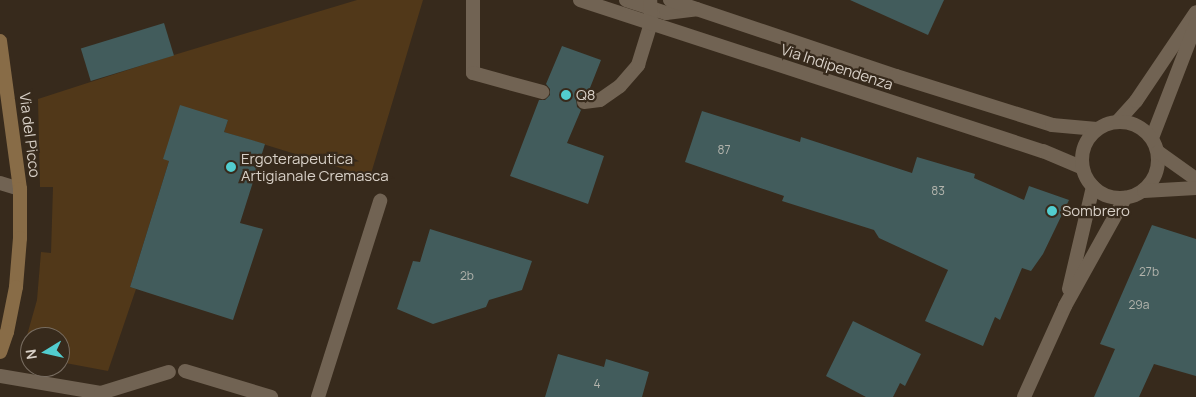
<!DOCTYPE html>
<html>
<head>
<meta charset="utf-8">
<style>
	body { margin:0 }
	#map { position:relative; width:1196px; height:397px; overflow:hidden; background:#372a1c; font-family:Manrope,sans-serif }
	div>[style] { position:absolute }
	.green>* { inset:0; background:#513819 }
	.building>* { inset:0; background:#425c5c; transform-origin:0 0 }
	.service>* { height:14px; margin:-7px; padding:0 7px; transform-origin:7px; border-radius:7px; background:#716353 }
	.minor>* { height:14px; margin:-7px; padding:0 7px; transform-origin:7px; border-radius:7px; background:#716353 }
	.tertiary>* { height:14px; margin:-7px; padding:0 7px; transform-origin:7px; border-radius:7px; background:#716353 }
	.tertiary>.ring { margin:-7px; padding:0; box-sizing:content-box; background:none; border:14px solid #716353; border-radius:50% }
	.secondary>* { height:14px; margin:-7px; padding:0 7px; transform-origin:7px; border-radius:7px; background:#886c47 }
	.dots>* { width:14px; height:14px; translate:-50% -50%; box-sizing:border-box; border:2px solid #372a1c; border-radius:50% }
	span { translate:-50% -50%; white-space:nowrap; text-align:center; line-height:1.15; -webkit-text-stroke:4.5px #372a1c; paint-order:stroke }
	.number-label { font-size:12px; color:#b2b3ac }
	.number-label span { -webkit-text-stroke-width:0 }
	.street-label { font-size:15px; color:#d8d0c7 }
	.poi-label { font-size:15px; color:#d8d0c7 }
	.left { translate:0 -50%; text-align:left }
	.north { position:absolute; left:20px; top:327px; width:50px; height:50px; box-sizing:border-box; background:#372a1c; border:1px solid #776c60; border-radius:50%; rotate:261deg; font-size:14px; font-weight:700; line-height:20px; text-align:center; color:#d8d0c7 }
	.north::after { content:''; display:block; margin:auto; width:18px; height:22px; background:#52cdcf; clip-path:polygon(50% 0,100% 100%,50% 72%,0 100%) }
</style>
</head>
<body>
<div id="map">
	<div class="green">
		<div style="clip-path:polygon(357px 0,423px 0,370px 177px,224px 132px,228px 120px,169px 161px,130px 287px,136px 289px,108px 371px,60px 362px,60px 337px,30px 337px,30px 355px,22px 353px,37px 300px,41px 252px,51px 253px,53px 187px,40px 187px,38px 99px,174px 55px)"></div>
	</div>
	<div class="building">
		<div style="clip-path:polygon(850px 0,944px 0,928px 35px)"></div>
		<div style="left:164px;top:23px;width:34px;height:87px;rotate:73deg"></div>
		<div style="clip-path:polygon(562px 46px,601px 60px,588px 93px,579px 95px,576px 99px,577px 107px,581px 110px,567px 143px,604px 156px,588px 204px,510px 176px,539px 100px,545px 100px,550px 95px,550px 89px,546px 84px)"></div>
		<div style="clip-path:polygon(180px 105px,228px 120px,224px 132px,265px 144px,240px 223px,263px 229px,233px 320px,130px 287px,169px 161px,163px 159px)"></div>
		<div style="clip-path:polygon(702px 111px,800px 142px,801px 137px,912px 173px,917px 157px,975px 174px,974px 178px,1024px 200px,1029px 186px,1069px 200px,1043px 254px,1031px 271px,1022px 268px,1000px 320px,995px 317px,983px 346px,925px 321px,948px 270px,879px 238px,874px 230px,782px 201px,784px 196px,685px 162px)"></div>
		<div style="clip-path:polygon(1152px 225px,1196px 239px,1196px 376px,1154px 364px,1139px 397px,1094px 397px,1115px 349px,1100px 344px)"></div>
		<div style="clip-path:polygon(430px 229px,532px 261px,522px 290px,489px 300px,486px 307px,433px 324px,397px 309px,413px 261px,420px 262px)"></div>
		<div style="clip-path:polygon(853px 321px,921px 354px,905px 386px,900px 383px,893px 397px,866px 397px,826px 376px)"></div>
		<div style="clip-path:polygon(558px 354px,604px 367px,606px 359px,649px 372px,642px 397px,545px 397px)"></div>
	</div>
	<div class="service">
		<div style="left:473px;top:0;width:73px;rotate:90deg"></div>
		<div style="left:473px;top:73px;width:72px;rotate:15.4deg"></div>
		<div style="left:626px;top:0;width:42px;rotate:18deg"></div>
		<div style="left:666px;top:13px;width:31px;rotate:-7deg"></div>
		<div style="left:584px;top:102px;width:16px;rotate:-7deg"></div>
		<div style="left:600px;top:100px;width:24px;rotate:-35deg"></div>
		<div style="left:620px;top:86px;width:28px;rotate:-49deg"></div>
		<div style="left:638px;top:65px;width:44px;rotate:-72.8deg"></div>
		<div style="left:651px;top:23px;width:23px;rotate:-92deg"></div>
		<div style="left:0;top:183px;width:21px;rotate:17deg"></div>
		<div style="left:0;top:376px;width:102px;rotate:9.6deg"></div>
		<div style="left:101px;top:393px;width:71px;rotate:-17.2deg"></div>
		<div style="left:318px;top:397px;width:206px;rotate:-72.4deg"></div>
	</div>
	<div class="minor">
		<div style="left:1118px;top:121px;width:27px;rotate:-48deg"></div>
		<div style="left:1136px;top:101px;width:107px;rotate:-56deg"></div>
		<div style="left:1152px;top:138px;width:122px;rotate:-68.9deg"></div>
		<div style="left:1069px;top:289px;width:105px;rotate:-76.8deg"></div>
		<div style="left:185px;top:371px;width:90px;rotate:16.8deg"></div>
		<div style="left:1024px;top:397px;width:100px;rotate:-65.7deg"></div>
		<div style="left:1065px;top:306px;width:124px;rotate:-60.9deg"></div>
	</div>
	<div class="tertiary">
		<div style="left:580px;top:0;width:487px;rotate:18.1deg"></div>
		<div style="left:1043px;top:151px;width:43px;rotate:23deg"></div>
		<div style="left:670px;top:0;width:238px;rotate:18.6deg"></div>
		<div style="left:896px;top:76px;width:164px;rotate:17.4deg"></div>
		<div style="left:1052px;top:125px;width:45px;rotate:5.1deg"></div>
		<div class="ring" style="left:1082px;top:122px;width:62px;height:62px"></div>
		<div style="left:1158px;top:152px;width:47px;rotate:35.4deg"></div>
		<div style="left:1144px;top:191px;width:52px;rotate:-3.3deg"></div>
	</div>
	<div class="secondary">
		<div style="left:0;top:41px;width:149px;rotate:82.3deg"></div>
		<div style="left:20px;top:189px;width:49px;rotate:90deg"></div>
		<div style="left:20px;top:238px;width:49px;rotate:94.7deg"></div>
		<div style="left:16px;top:287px;width:46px;rotate:101.3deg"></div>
		<div style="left:7px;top:332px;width:21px;rotate:109deg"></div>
	</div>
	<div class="dots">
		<div style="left:566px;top:95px;background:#52cdcf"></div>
		<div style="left:231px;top:167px;background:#52cdcf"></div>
		<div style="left:1052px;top:211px;background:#52cdcf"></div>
	</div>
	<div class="number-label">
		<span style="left:724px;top:150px">87</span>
		<span style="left:938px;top:191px">83</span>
		<span style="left:1149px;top:272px">27b</span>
		<span style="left:467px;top:276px">2b</span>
		<span style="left:1139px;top:305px">29a</span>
		<span style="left:597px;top:384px">4</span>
	</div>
	<div class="street-label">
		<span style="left:837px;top:67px;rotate:18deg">Via Indipendenza</span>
		<span style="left:30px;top:135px;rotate:83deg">Via del Picco</span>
	</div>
	<div class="poi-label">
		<span class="left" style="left:576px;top:95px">Q8</span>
		<span class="left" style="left:241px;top:167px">Ergoterapeutica<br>Artigianale Cremasca</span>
		<span class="left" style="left:1062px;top:211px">Sombrero</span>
	</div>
	<div class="north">N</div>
</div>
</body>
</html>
